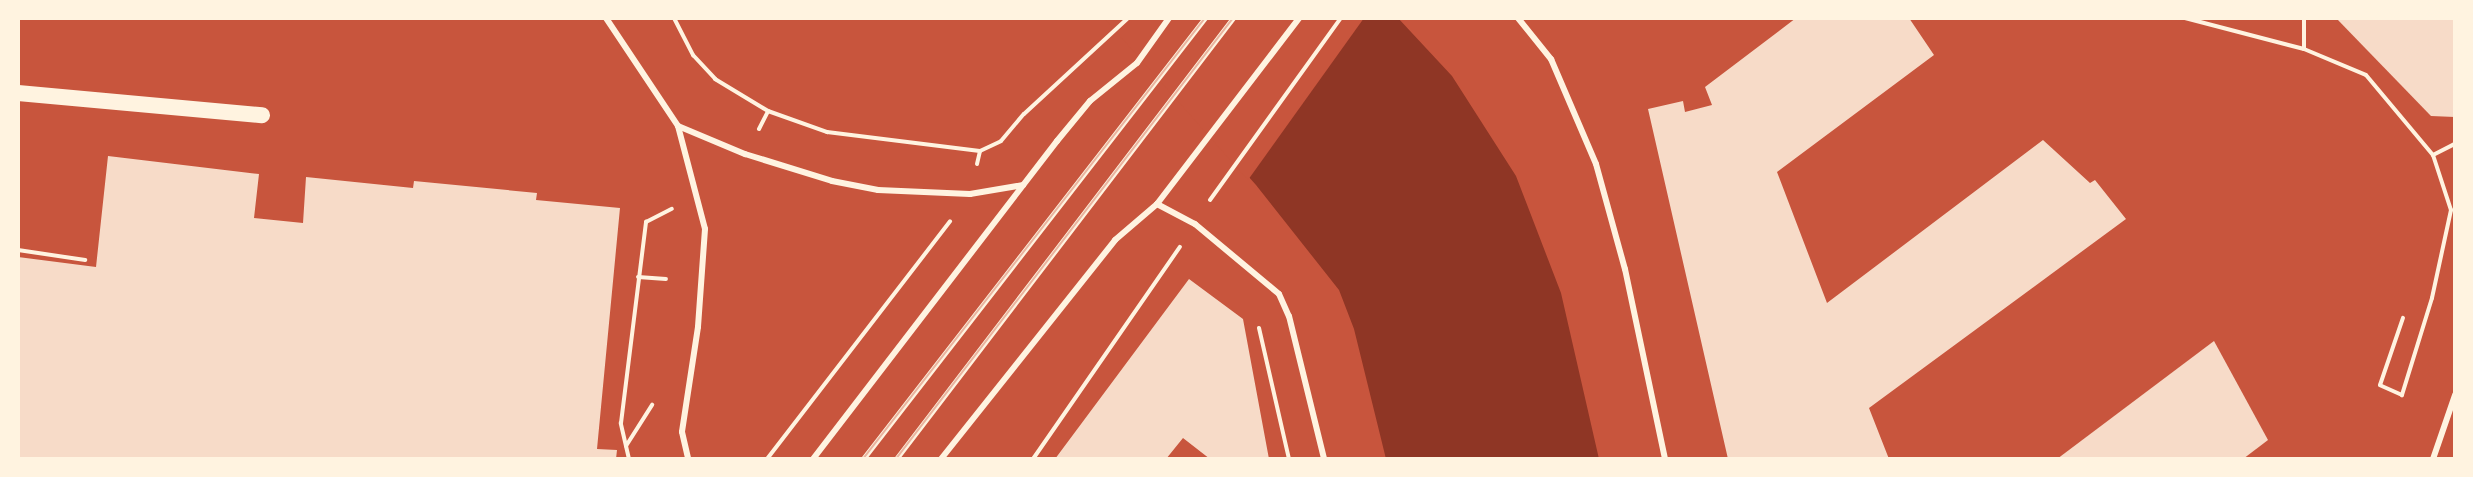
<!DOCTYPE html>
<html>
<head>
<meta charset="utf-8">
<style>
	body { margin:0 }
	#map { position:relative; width:2473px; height:477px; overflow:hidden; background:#c8553d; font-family:Roboto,sans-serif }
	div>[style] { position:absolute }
	.water>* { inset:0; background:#8f3625 }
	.pier>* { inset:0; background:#c8553d }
	.building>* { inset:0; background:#f7dbc8 }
	.path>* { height:4px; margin:-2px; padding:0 2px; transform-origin:2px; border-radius:2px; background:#fff3e0 }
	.service>* { height:4.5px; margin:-2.25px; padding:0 2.25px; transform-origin:2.25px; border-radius:2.25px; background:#fff3e0 }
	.minor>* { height:6px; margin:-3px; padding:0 3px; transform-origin:3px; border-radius:3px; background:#fff3e0 }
	.trunk>* { height:16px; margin:-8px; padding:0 8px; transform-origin:8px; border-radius:8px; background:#fff3e0 }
	.tram>* { height:1.5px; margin:-0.75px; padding:0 0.75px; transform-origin:0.75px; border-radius:0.75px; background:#e9b49f }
	span { translate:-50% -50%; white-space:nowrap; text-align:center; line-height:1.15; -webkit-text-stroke:4.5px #fff3e0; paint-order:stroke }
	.frame { position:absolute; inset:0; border:20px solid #fff3e0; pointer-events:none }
</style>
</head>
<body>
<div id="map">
	<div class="water">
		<div style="clip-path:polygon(1107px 18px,1398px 18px,1452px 76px,1516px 176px,1561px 293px,1599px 459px,1386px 459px,1354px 329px,1339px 290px,1256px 185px)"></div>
	</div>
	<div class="pier">
		<div style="clip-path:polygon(1104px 18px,1364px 18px,1248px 180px)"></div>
	</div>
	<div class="building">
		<div style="clip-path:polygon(1796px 18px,1909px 18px,1934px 55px,1777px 172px,1827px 303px,2043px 140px,2090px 183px,2095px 180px,2126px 219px,1869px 408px,1889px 459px,1728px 459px,1648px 109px,1683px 101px,1685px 112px,1712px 105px,1705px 87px)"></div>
		<div style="clip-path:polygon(2336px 18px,2455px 18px,2455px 117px,2431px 116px)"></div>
		<div style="clip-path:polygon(108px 156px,259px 174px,254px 218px,303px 223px,306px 177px,413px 188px,414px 181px,537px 193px,536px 200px,620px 208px,597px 449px,617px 450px,616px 459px,18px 459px,18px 257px,96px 267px)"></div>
		<div style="clip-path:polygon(1189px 279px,1243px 319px,1269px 459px,1210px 459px,1183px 438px,1166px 459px,1055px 459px)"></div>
		<div style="clip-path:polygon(2214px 341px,2268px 440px,2243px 459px,2057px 459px)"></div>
	</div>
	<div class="path">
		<div style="left:674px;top:18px;width:42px;rotate:62.8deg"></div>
		<div style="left:693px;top:55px;width:33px;rotate:47deg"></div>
		<div style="left:715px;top:79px;width:62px;rotate:31.1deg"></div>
		<div style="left:768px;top:111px;width:63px;rotate:19.6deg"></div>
		<div style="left:827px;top:132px;width:154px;rotate:7.1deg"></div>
		<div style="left:980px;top:151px;width:23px;rotate:-25deg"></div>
		<div style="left:1001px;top:141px;width:35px;rotate:-50deg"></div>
		<div style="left:1024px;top:114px;width:142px;rotate:-42.7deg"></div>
		<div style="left:2185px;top:18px;width:123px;rotate:14.6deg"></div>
		<div style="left:2304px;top:49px;width:67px;rotate:22.8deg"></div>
		<div style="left:2366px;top:75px;width:104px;rotate:50.1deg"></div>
		<div style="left:2433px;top:155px;width:58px;rotate:71.9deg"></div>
		<div style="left:2451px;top:210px;width:90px;rotate:102.2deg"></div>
		<div style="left:2432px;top:298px;width:102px;rotate:107.2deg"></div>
		<div style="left:2402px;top:395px;width:24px;rotate:-156deg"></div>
		<div style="left:2380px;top:385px;width:71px;rotate:-71.1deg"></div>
		<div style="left:2304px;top:18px;width:31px;rotate:90deg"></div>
		<div style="left:759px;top:129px;width:20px;rotate:-63deg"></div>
		<div style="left:2433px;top:155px;width:25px;rotate:-27deg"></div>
		<div style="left:977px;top:164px;width:13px;rotate:-77deg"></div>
		<div style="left:1210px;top:200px;width:224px;rotate:-54.3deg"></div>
		<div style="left:18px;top:250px;width:68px;rotate:8.5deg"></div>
		<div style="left:638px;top:277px;width:28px;rotate:4deg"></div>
		<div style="left:1259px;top:328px;width:134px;rotate:77.1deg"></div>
		<div style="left:626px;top:446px;width:49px;rotate:-57.6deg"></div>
		<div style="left:629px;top:459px;width:37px;rotate:-103deg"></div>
		<div style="left:621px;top:423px;width:203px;rotate:-82.9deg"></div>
		<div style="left:646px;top:222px;width:29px;rotate:-27deg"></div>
		<div style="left:767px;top:459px;width:300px;rotate:-52.4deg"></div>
		<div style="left:1033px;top:459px;width:258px;rotate:-55.3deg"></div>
	</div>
	<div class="service">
		<div style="left:863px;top:459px;width:558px;rotate:-52.21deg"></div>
		<div style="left:896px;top:459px;width:555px;rotate:-52.61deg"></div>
	</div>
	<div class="minor">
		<div style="left:606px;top:18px;width:130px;rotate:56.3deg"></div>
		<div style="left:678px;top:126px;width:106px;rotate:75.3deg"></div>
		<div style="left:705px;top:229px;width:98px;rotate:94.1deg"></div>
		<div style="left:698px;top:327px;width:106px;rotate:98.7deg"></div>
		<div style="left:682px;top:432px;width:28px;rotate:77deg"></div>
		<div style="left:1518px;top:18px;width:53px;rotate:51.2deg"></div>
		<div style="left:1551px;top:59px;width:114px;rotate:66.8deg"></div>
		<div style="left:1596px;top:164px;width:109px;rotate:74.6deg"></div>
		<div style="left:1625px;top:269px;width:194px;rotate:78.1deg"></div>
		<div style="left:678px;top:126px;width:73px;rotate:22.7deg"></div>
		<div style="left:745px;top:154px;width:91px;rotate:17.2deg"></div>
		<div style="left:832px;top:181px;width:47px;rotate:11.1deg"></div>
		<div style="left:878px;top:190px;width:92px;rotate:2.5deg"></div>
		<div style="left:970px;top:194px;width:54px;rotate:-9.6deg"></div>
		<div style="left:1157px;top:204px;width:43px;rotate:27.8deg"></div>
		<div style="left:1195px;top:224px;width:109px;rotate:39.8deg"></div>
		<div style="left:1279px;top:294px;width:24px;rotate:66deg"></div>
		<div style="left:1289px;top:316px;width:147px;rotate:76.2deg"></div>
		<div style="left:813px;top:459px;width:401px;rotate:-52.5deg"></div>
		<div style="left:1057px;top:141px;width:52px;rotate:-50.5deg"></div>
		<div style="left:1090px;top:101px;width:60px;rotate:-39deg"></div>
		<div style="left:1137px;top:63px;width:55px;rotate:-54.6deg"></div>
		<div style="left:941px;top:459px;width:280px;rotate:-51.5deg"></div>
		<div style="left:1115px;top:240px;width:55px;rotate:-40.6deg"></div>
		<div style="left:1157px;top:204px;width:234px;rotate:-52.6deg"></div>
		<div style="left:2433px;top:459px;width:68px;rotate:-71deg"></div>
	</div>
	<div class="trunk">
		<div style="left:18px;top:93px;width:245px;rotate:5.2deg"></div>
	</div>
	<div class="tram">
		<div style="left:863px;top:459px;width:558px;rotate:-52.21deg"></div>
		<div style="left:896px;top:459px;width:555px;rotate:-52.61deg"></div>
	</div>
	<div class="frame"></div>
</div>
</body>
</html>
